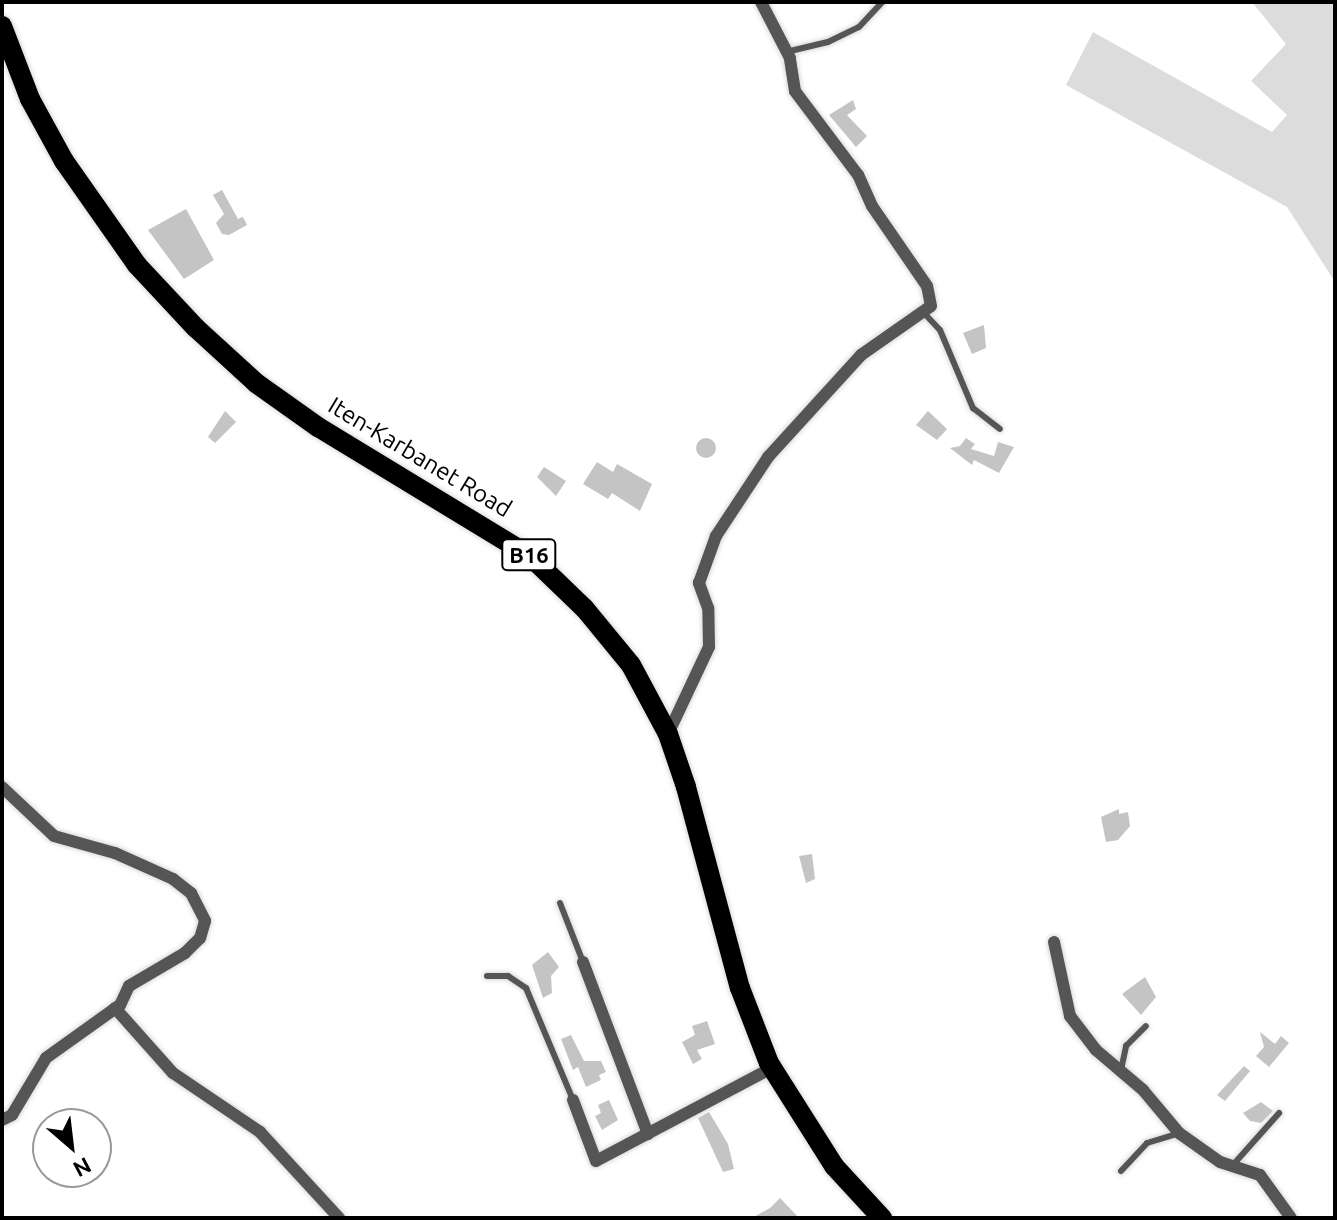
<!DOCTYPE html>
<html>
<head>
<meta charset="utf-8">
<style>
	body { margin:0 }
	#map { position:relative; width:1337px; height:1220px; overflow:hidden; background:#fff; font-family:Ubuntu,sans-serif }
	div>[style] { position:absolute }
	.green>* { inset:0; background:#dcdcdc }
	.building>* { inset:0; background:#c4c4c4 }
	.round { border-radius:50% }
	.roads { filter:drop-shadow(0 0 2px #dbdbdb) drop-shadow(0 0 2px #dbdbdb) }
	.service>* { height:6px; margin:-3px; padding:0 3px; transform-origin:3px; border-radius:3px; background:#555 }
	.minor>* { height:12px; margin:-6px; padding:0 6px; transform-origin:6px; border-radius:6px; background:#555 }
	.primary>* { height:20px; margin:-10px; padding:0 10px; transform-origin:10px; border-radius:10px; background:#000 }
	span { translate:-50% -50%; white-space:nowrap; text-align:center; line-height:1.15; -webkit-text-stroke:8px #fff; paint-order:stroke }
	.shield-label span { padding:2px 6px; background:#fff; border:2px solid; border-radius:6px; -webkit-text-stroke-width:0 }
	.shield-label { font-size:22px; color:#000; font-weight:700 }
	.street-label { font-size:24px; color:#000 }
	.frame { position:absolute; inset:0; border:4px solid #000; pointer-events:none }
	.north { position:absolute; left:32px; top:1108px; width:80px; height:80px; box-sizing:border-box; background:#fff; border:2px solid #999; border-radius:50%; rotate:152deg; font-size:22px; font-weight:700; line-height:32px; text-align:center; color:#000 }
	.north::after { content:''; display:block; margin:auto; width:28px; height:36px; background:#000; clip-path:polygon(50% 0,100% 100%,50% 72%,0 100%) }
</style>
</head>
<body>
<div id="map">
	<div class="green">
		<div style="clip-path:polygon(1252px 2px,1335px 2px,1335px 282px,1287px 207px,1066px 85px,1093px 32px,1272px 132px,1287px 115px,1251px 81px,1286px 44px)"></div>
	</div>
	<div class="building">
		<div style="clip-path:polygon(853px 100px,856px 109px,847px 115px,867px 136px,856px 147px,829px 115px)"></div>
		<div style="clip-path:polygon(222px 190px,238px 219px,243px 217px,247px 225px,229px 235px,222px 234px,216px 223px,224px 214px,213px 195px)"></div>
		<div style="clip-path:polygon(186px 209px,214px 260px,184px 279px,148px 230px)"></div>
		<div style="clip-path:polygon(984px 325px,986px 348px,972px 354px,963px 333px)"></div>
		<div style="clip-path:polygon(225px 411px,236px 422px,215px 443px,208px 437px)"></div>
		<div style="clip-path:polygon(928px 411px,947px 429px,937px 440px,916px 425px)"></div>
		<div class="round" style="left:696px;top:438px;width:20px;height:20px"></div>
		<div style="clip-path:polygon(966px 438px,975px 444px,971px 449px,994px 456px,998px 442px,1014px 447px,999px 473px,974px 460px,972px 465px,950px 448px,960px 446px)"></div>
		<div style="clip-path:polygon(597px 462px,613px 472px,617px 464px,652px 484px,640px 511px,612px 493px,608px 499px,583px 484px)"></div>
		<div style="clip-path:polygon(544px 467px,566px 481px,556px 496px,537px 477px)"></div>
		<div style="clip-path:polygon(1119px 809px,1119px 814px,1128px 812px,1130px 826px,1118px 840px,1106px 842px,1101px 817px)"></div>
		<div style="clip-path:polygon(812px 854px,815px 879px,806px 883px,799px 856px)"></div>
		<div style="clip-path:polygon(548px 952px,559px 967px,551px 976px,552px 993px,543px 998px,532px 965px)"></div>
		<div style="clip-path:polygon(1145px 977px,1156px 997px,1141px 1015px,1122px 994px)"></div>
		<div style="clip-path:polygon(707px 1021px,715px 1044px,697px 1050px,702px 1059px,693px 1064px,682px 1042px,695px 1035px,692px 1026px)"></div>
		<div style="clip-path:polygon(1260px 1032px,1275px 1044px,1281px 1036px,1289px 1043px,1269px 1067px,1256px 1056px,1264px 1047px)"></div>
		<div style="clip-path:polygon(571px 1035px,584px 1061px,601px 1061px,606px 1072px,599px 1075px,601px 1080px,586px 1087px,578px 1067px,573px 1070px,561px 1039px)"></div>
		<div style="clip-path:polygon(1244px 1066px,1250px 1071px,1225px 1101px,1217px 1095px)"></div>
		<div style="clip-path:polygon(609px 1100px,618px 1120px,602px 1130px,595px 1116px,601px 1113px,598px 1105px)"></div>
		<div style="clip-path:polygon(1261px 1102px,1273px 1111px,1261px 1123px,1250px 1121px,1243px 1113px)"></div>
		<div style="clip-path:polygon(709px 1112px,728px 1144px,734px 1169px,723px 1172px,698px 1118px)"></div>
		<div style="clip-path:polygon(780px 1198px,799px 1218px,752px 1218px,770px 1208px)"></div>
	</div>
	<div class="roads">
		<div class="service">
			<div style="left:786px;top:52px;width:43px;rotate:-13.4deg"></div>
			<div style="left:828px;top:42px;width:34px;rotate:-26deg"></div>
			<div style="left:859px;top:27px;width:34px;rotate:-47deg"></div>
			<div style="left:924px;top:313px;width:23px;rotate:47deg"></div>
			<div style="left:940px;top:330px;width:85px;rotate:67.1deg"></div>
			<div style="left:973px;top:408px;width:34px;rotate:38deg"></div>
			<div style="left:560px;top:903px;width:63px;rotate:68.7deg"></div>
			<div style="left:487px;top:976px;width:21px"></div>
			<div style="left:508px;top:976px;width:22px;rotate:34deg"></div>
			<div style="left:526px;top:988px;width:121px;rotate:67.2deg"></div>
			<div style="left:1121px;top:1070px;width:25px;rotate:-78deg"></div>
			<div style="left:1126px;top:1046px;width:28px;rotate:-45deg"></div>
			<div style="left:1232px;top:1166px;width:71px;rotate:-48.4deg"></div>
			<div style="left:1121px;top:1171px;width:38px;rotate:-47deg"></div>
			<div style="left:1147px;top:1143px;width:34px;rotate:-17deg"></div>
		</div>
		<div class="minor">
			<div style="left:668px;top:734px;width:96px;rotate:-64.8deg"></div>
			<div style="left:709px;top:647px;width:39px;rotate:-91deg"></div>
			<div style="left:708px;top:608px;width:27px;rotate:-110deg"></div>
			<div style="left:699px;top:583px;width:50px;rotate:-70.1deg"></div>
			<div style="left:716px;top:536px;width:95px;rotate:-56.6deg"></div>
			<div style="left:768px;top:457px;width:138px;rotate:-47.6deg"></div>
			<div style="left:861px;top:355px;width:85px;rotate:-35deg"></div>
			<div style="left:931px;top:306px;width:20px;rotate:-101deg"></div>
			<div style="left:927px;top:286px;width:97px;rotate:-124.5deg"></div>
			<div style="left:872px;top:206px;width:34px;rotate:-114deg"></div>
			<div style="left:858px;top:175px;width:105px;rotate:-126.9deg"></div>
			<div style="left:795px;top:91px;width:33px;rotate:-99deg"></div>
			<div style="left:790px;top:58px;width:63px;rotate:-117.4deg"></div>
			<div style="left:2px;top:787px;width:71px;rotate:43.3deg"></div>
			<div style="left:54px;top:836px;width:63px;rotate:15.6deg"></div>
			<div style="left:115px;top:853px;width:64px;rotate:24.1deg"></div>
			<div style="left:173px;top:879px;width:23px;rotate:38deg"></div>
			<div style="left:191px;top:893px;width:31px;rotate:63deg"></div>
			<div style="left:205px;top:921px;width:18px;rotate:106deg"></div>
			<div style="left:200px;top:938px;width:21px;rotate:135deg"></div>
			<div style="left:185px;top:953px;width:65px;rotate:149.5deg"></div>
			<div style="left:129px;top:986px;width:21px;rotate:115deg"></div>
			<div style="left:120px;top:1005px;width:91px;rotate:144.4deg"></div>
			<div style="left:46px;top:1058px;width:66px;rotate:120.8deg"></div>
			<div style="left:12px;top:1115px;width:11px;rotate:153deg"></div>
			<div style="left:1054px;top:942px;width:76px;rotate:77.8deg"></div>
			<div style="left:1070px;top:1016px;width:43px;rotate:52.6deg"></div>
			<div style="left:1096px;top:1050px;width:62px;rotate:40.4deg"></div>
			<div style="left:1143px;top:1090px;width:56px;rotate:50.1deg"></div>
			<div style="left:1179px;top:1133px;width:50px;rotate:35.3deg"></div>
			<div style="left:1220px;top:1162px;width:42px;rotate:18deg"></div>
			<div style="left:1260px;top:1175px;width:53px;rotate:54.2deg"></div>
			<div style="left:583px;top:962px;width:184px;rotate:69.3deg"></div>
			<div style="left:115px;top:1008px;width:87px;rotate:48.3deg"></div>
			<div style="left:173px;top:1073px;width:105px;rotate:34.1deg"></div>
			<div style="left:260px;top:1132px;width:117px;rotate:47.4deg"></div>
			<div style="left:573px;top:1100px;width:65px;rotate:69.3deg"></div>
			<div style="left:596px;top:1161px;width:199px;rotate:-27.9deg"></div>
		</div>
		<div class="primary">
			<div style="left:2px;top:26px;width:78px;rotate:69deg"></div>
			<div style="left:30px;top:99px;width:71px;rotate:61.3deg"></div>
			<div style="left:64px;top:161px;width:127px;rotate:54.9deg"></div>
			<div style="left:137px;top:265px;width:86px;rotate:46.9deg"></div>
			<div style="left:196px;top:328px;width:81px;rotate:42.5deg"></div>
			<div style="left:256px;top:383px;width:76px;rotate:35.4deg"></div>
			<div style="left:318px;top:427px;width:248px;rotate:31.3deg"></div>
			<div style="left:530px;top:556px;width:76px;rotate:43.9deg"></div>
			<div style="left:585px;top:609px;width:72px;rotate:50.6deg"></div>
			<div style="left:631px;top:665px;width:78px;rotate:61.8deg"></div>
			<div style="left:668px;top:734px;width:56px;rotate:71.2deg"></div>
			<div style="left:686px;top:787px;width:208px;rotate:75deg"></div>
			<div style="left:740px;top:988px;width:80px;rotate:68.9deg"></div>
			<div style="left:769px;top:1063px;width:122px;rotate:57.7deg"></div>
			<div style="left:834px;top:1166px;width:71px;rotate:47.3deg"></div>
		</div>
	</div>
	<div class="shield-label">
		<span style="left:529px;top:555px">B16</span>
	</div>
	<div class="street-label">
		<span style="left:420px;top:457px;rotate:31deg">Iten-Karbanet Road</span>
	</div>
	<div class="frame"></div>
	<div class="north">N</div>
</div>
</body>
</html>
